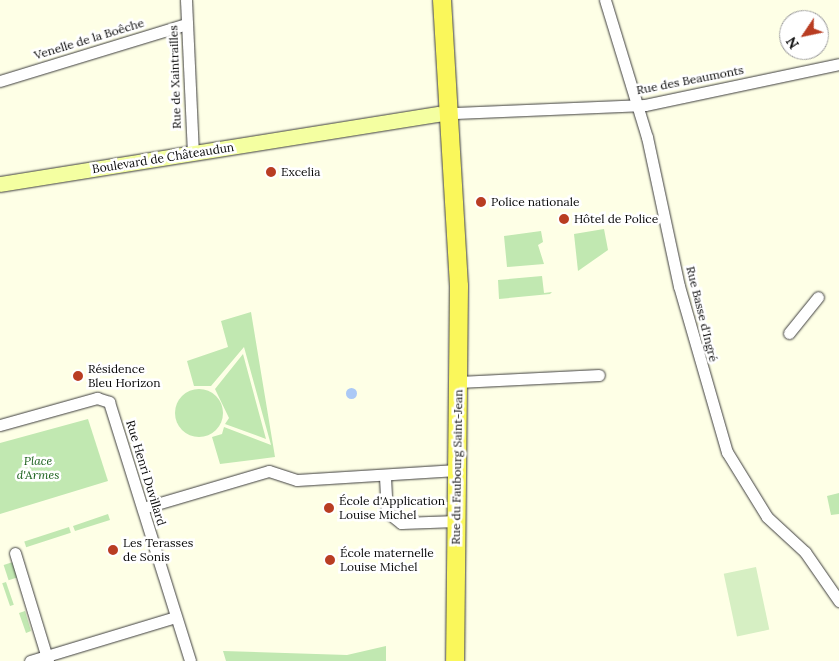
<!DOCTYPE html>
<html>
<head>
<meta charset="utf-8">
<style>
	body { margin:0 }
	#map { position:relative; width:839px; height:661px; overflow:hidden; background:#feffe6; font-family:Lora,serif }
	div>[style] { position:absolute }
	.green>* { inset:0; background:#c1e8b1; transform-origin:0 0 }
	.round { border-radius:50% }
	.pitch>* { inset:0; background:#d6efc3; transform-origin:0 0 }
	.water>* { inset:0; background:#abc9f6 }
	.roads { filter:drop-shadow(0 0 1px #3d3d3d) drop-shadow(0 0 1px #3d3d3d) }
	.street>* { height:11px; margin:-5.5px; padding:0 5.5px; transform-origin:5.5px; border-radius:5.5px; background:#fff }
	.secondary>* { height:15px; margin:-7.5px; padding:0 7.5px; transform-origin:7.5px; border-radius:7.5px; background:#f4ffa1 }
	.primary>* { height:18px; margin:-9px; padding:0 9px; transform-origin:9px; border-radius:9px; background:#faf75b }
	.dots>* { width:14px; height:14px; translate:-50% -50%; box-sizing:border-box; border:2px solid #fff; border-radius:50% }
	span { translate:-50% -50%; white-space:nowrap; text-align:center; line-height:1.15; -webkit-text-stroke:5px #fff; paint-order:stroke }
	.street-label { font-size:12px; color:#0a0a0a }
	.poi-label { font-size:12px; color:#0a0a0a }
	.left { translate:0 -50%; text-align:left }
	.park-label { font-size:12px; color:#1b601c; font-style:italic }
	.north { position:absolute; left:779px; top:10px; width:50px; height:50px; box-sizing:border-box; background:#fff; border:1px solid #9d9d9d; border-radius:50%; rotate:236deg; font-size:14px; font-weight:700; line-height:20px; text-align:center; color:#0a0a0a }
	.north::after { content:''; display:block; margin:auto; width:18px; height:22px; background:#b93d22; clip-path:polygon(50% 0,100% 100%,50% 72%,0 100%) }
</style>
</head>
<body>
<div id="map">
	<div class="green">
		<div style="clip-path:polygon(604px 229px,608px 250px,578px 271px,574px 234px)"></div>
		<div style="clip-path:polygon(541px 231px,543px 242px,538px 245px,544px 264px,507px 267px,504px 236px)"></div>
		<div style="clip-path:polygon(542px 276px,544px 293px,552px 292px,550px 294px,499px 299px,498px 280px)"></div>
		<div style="clip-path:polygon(251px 312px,275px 457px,220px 464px,212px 437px,222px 434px,224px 427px,271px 445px,244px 347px,211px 386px,194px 386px,187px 361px,228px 347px,221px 321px)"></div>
		<div style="clip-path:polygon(243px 354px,266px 439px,225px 424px,229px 418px,215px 389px)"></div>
		<div class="round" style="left:175px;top:389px;width:48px;height:48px"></div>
		<div style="clip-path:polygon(88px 419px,108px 481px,0 514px,0 443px)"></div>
		<div style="clip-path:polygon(839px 493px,839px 514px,831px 515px,827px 496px)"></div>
		<div style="clip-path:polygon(108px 514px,110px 520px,75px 531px,73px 526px)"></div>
		<div style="left:69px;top:527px;width:6px;height:47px;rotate:72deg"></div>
		<div style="left:16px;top:561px;width:16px;height:13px;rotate:72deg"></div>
		<div style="left:6px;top:582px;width:24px;height:4px;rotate:71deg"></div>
		<div style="clip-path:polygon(25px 611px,31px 631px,26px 633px,19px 613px)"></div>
		<div style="clip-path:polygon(386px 646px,386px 661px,226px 661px,223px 651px,347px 655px)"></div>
	</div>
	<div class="pitch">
		<div style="left:756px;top:567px;width:64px;height:33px;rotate:78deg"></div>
	</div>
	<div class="water">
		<div class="round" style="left:345.5px;top:387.5px;width:11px;height:11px"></div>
	</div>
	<div class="roads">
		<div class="street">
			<div style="left:186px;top:0;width:153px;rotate:87.4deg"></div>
			<div style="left:605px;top:0;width:143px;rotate:73deg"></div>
			<div style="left:647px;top:137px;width:152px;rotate:77.9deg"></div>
			<div style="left:679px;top:286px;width:173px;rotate:73.9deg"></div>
			<div style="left:727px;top:452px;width:76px;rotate:58.4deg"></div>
			<div style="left:767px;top:517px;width:52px;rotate:42.6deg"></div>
			<div style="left:805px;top:552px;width:60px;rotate:55.2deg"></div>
			<div style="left:0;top:81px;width:195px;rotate:-17deg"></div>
			<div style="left:455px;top:113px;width:190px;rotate:-2.4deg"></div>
			<div style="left:645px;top:105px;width:198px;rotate:-11.9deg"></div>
			<div style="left:789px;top:333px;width:46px;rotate:-51.1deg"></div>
			<div style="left:459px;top:382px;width:140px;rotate:-2.9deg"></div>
			<div style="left:0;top:425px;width:101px;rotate:-15.6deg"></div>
			<div style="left:97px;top:398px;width:13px;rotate:18deg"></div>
			<div style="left:109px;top:402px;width:271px;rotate:72.6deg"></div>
			<div style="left:385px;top:477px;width:35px;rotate:87deg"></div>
			<div style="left:387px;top:512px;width:18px;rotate:38deg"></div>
			<div style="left:401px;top:523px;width:56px;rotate:-2deg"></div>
			<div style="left:143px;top:508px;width:131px;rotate:-16.4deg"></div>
			<div style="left:269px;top:471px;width:29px;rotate:18deg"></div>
			<div style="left:297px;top:480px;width:160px;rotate:-3.6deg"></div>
			<div style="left:15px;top:553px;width:113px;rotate:73deg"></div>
			<div style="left:30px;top:661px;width:152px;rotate:-16.8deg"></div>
		</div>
		<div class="secondary">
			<div style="left:0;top:184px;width:444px;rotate:-9.1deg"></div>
		</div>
		<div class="primary">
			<div style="left:442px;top:0;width:287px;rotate:86.6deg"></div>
			<div style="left:459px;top:286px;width:375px;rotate:90.6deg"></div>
		</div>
	</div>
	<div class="dots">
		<div style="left:271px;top:172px;background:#b93d22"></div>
		<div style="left:481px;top:202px;background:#b93d22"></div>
		<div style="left:564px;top:219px;background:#b93d22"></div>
		<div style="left:78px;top:376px;background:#b93d22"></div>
		<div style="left:329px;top:508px;background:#b93d22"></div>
		<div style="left:113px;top:550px;background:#b93d22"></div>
		<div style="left:330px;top:560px;background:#b93d22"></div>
	</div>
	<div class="street-label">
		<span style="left:89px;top:39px;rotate:-17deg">Venelle de la Boêche</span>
		<span style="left:175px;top:77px;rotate:-92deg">Rue de Xaintrailles</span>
		<span style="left:690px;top:80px;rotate:-11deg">Rue des Beaumonts</span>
		<span style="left:163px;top:158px;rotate:-9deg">Boulevard de Châteaudun</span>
		<span style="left:702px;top:314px;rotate:76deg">Rue Basse d'Ingré</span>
		<span style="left:457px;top:467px;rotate:-89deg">Rue du Faubourg Saint-Jean</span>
		<span style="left:146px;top:473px;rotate:73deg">Rue Henri Duvillard</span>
	</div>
	<div class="poi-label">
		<span class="left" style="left:281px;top:172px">Excelia</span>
		<span class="left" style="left:491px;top:202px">Police nationale</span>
		<span class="left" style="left:574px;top:219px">Hôtel de Police</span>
		<span class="left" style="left:88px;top:376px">Résidence<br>Bleu Horizon</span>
		<span class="left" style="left:339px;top:508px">École d'Application<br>Louise Michel</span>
		<span class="left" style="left:123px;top:550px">Les Terasses<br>de Sonis</span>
		<span class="left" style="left:340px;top:560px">École maternelle<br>Louise Michel</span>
	</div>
	<div class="park-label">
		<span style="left:38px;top:468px">Place<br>d'Armes</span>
	</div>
	<div class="north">N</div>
</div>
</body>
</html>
